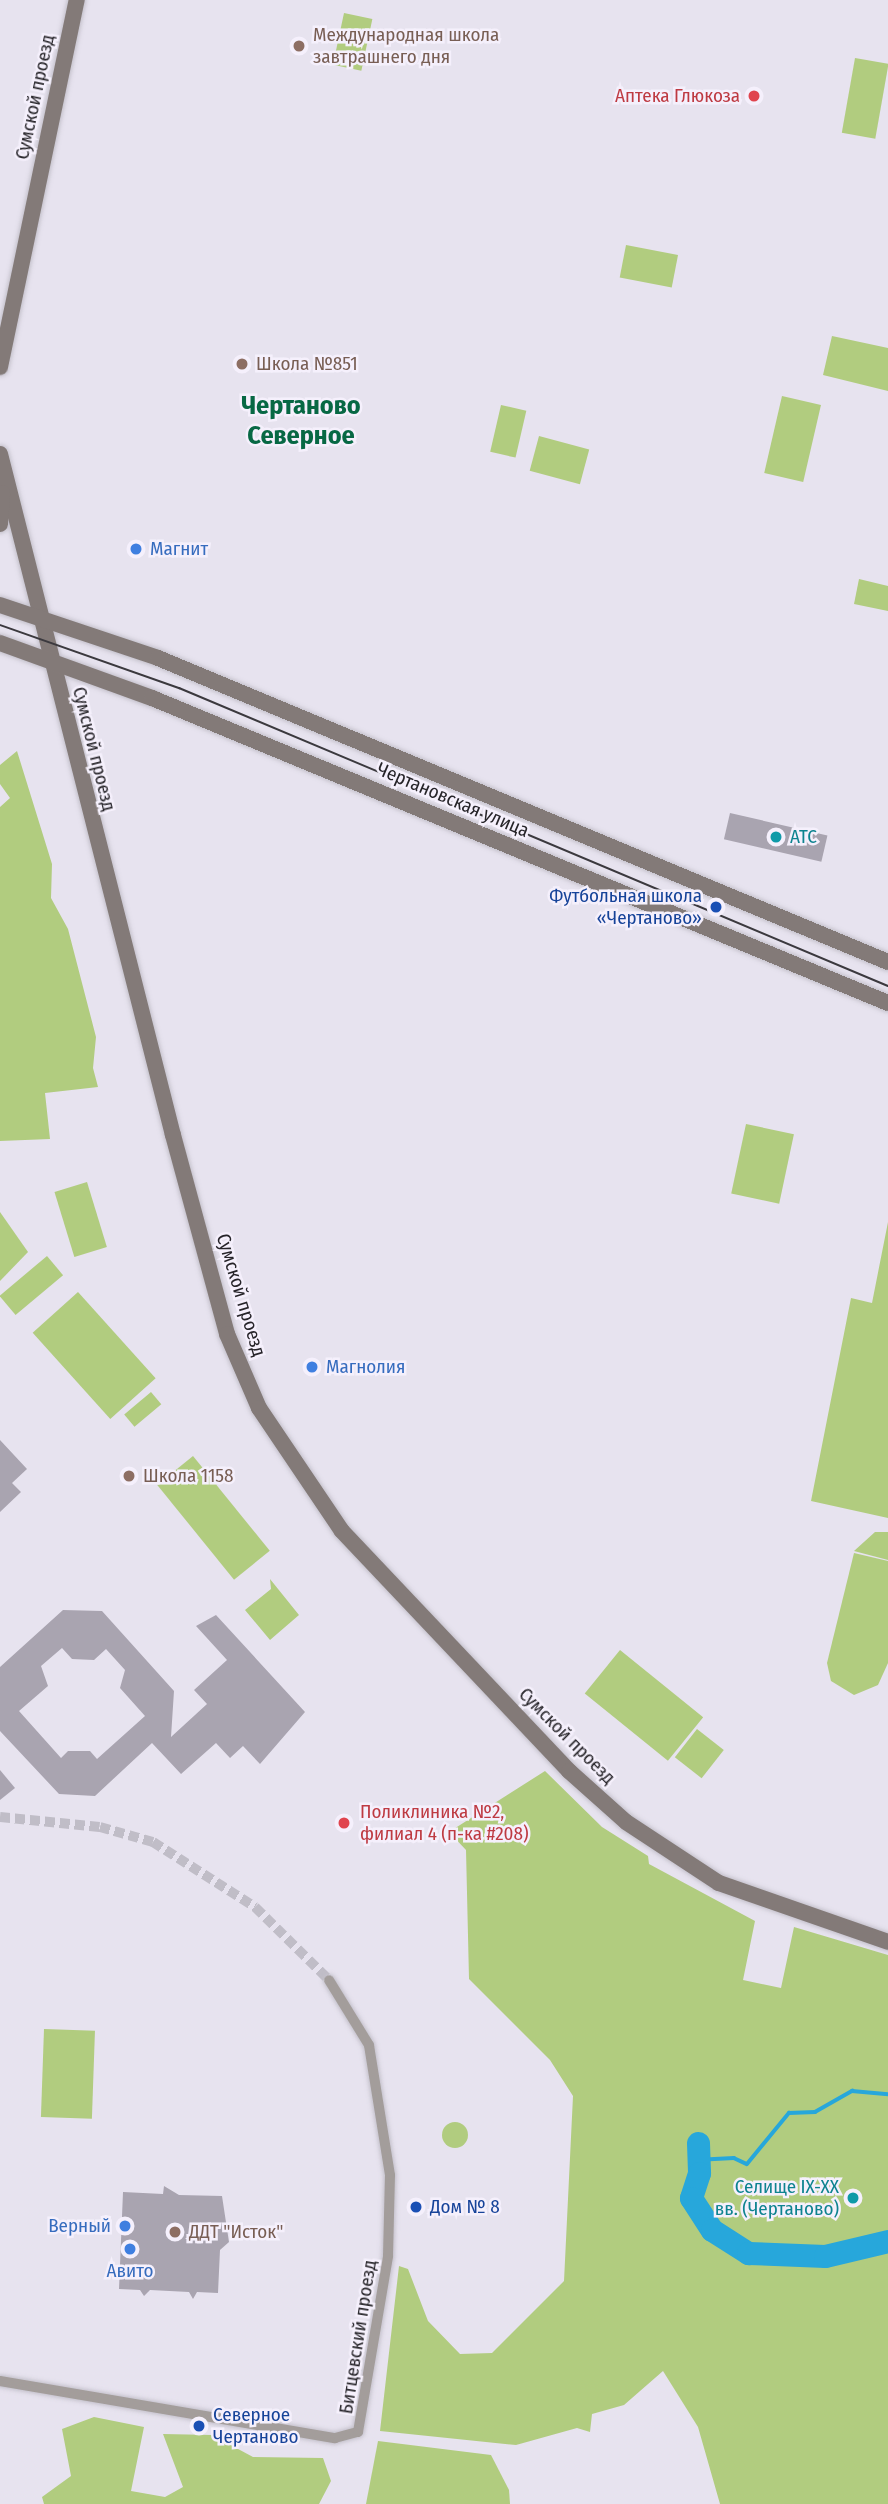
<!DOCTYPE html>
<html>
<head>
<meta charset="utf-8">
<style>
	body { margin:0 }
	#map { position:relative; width:888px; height:2504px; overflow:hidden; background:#e7e3ef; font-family:"Fira Sans Condensed",sans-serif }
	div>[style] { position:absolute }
	.green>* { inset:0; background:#b1cc7f; transform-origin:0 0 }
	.round { border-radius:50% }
	.stream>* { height:3.5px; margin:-1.75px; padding:0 1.75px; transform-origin:1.75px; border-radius:1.75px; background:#27a7db }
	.river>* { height:23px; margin:-11.5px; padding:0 11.5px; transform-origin:11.5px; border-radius:11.5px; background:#27a7db }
	.building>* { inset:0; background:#a9a4b0; transform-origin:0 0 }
	.street-tunnel>* { height:10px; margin-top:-5px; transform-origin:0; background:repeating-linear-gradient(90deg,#c0bdc7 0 10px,transparent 0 15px) }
	.roads { filter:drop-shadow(0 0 2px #c4c1cb) drop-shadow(0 0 2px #c4c1cb) }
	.street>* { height:10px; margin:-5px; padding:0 5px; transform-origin:5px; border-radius:5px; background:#a39d9b }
	.secondary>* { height:16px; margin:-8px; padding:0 8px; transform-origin:8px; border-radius:8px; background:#837a78 }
	.tram>* { height:2px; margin:-1px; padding:0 1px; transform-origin:1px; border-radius:1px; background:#3b393e }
	.dots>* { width:19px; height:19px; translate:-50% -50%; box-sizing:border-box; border:4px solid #f5f0fc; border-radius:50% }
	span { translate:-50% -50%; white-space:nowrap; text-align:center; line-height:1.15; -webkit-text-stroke:5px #f5f0fc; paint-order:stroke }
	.education-label { font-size:19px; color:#785e54 }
	.left { translate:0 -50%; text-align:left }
	.health-label { font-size:19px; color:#be3a42 }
	.right { translate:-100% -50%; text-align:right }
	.street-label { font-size:19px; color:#262429 }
	.shop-label { font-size:19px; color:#366cbe }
	.culture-label { font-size:19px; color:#0d838f }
	.transit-label { font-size:19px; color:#164399 }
	.district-label { font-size:26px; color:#076844; font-weight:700 }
</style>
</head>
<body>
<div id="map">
	<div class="green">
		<div style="left:344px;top:13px;width:29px;height:53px;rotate:12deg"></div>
		<div style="left:855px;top:58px;width:34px;height:76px;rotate:10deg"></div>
		<div style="left:626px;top:245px;width:53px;height:33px;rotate:11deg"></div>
		<div style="clip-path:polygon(832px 336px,888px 348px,888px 391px,823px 375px)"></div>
		<div style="left:782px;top:396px;width:40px;height:79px;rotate:13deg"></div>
		<div style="left:501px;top:405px;width:26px;height:48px;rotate:13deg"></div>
		<div style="left:539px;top:436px;width:52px;height:36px;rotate:15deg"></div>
		<div style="clip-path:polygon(859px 579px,888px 586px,888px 611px,854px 604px)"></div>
		<div style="clip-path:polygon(17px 751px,52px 864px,51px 898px,68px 929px,96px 1037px,93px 1068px,98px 1087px,45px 1093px,50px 1139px,0 1141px,0 807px,10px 798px,0 784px,0 765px)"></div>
		<div style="left:746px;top:1124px;width:49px;height:71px;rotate:12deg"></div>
		<div style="left:87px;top:1182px;width:68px;height:34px;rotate:73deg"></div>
		<div style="clip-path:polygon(0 1212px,28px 1252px,0 1281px)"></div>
		<div style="clip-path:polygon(888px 1222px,888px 1518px,811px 1501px,851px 1298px,872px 1303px)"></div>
		<div style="left:47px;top:1256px;width:25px;height:62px;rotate:50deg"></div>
		<div style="left:78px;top:1292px;width:116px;height:61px;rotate:48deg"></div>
		<div style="left:151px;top:1392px;width:16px;height:35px;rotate:50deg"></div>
		<div style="left:193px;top:1456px;width:122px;height:46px;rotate:51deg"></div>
		<div style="clip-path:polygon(875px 1532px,888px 1532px,888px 1560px,854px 1551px)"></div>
		<div style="clip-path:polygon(854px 1553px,888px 1561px,888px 1663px,878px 1685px,854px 1695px,831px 1681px,827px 1663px)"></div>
		<div style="clip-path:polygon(270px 1579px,299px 1615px,270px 1640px,245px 1610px,271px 1589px)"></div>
		<div style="left:620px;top:1650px;width:107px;height:56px;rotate:39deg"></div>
		<div style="left:697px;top:1729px;width:34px;height:36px;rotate:38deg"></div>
		<div style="clip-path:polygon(545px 1771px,602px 1827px,648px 1856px,649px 1864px,755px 1921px,743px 1980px,781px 1988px,794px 1927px,888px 1955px,888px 2504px,720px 2504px,698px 2427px,663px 2371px,624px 2405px,592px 2414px,590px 2432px,577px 2428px,516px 2445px,380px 2431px,399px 2266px,408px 2269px,428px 2321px,460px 2354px,492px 2353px,564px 2281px,573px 2096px,550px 2060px,469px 1979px,466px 1850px,449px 1832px)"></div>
		<div style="left:44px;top:2029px;width:51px;height:88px;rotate:2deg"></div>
		<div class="round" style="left:442px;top:2122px;width:26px;height:26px"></div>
		<div style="clip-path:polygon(94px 2417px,144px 2427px,131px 2491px,165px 2497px,183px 2487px,163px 2434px,212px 2435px,253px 2457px,323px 2458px,331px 2481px,319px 2504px,44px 2504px,42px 2497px,71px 2476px,62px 2429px)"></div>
		<div style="clip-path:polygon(378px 2441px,491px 2455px,509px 2490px,510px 2504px,366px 2504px)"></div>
	</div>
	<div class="stream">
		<div style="left:695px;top:2160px;width:39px;rotate:-3deg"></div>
		<div style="left:734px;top:2158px;width:14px;rotate:25deg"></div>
		<div style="left:747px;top:2164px;width:66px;rotate:-50.5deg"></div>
		<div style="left:789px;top:2113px;width:26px;rotate:-2deg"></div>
		<div style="left:815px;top:2112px;width:43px;rotate:-29.6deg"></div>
		<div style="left:852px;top:2091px;width:36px;rotate:5deg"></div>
	</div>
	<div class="river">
		<div style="left:698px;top:2143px;width:30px;rotate:88deg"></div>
		<div style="left:699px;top:2173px;width:26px;rotate:108deg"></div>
		<div style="left:691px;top:2198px;width:38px;rotate:57deg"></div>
		<div style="left:712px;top:2230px;width:43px;rotate:32.6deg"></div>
		<div style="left:748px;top:2253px;width:77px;rotate:2.2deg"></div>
		<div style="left:825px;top:2256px;width:65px;rotate:-13.4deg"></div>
	</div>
	<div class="building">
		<div style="left:730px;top:813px;width:100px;height:27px;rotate:13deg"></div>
		<div style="clip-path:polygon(0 1440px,27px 1469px,12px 1483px,21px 1492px,0 1512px)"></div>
		<div style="clip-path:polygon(evenodd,63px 1610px,102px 1611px,174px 1691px,171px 1737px,207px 1704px,194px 1690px,227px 1660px,196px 1626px,216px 1615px,305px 1712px,260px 1764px,243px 1746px,230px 1758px,216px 1743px,181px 1774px,152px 1743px,95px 1796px,59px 1794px,0 1731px,0 1667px,63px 1610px,62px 1648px,72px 1659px,94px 1660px,106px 1649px,125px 1670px,120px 1688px,145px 1716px,97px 1759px,90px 1751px,68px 1751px,61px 1758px,19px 1711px,48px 1686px,41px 1666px,62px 1648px)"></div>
		<div style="clip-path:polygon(0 1770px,15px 1788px,0 1800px)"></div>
		<div style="clip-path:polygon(164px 2186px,179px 2195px,222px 2196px,229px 2242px,220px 2250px,218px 2293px,197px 2292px,193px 2299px,189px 2292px,150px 2290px,144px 2296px,140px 2290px,119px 2289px,123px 2192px,163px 2194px)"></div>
	</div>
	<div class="street-tunnel">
		<div style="left:0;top:1817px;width:100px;rotate:5.7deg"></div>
		<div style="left:100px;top:1827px;width:55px;rotate:15.8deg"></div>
		<div style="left:153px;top:1842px;width:121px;rotate:32.5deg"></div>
		<div style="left:255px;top:1907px;width:104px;rotate:44.6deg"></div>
	</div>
	<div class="roads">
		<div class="street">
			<div style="left:0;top:2381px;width:340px;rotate:9.7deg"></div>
			<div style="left:335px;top:2438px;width:24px;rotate:-15deg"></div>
			<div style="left:358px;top:2432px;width:179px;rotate:-80.3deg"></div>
			<div style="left:388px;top:2256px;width:81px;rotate:-88.6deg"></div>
			<div style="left:390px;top:2175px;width:132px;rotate:-99.2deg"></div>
			<div style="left:369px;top:2045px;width:76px;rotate:-121.6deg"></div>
		</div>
		<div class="secondary">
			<div style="left:0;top:367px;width:375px;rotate:-78.2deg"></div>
			<div style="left:0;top:454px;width:703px;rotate:75.75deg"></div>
			<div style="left:173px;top:1135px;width:206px;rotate:74.8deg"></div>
			<div style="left:227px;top:1334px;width:81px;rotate:66.6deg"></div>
			<div style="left:259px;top:1408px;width:148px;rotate:56deg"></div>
			<div style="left:342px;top:1531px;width:330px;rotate:46.6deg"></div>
			<div style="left:569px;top:1771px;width:76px;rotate:41.8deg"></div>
			<div style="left:626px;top:1822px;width:111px;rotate:33.3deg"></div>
			<div style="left:719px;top:1883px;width:179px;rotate:19.2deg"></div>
			<div style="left:0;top:524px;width:31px;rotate:-86deg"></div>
			<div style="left:0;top:605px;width:167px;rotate:18.5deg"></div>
			<div style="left:158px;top:658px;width:791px;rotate:22.61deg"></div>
			<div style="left:0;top:643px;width:162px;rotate:19.9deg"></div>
			<div style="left:152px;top:698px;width:797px;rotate:22.51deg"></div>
		</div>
	</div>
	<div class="tram">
		<div style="left:0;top:625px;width:190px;rotate:19.4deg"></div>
		<div style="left:179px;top:688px;width:769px;rotate:22.8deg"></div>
	</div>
	<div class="dots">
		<div style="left:299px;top:46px;background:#8d6e63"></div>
		<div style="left:754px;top:96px;background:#e0444e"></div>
		<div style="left:242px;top:364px;background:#8d6e63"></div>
		<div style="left:136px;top:549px;background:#3f7fe0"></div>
		<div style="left:776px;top:837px;background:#0f9aa8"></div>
		<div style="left:716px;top:907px;background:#1a4fb4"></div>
		<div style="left:312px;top:1367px;background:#3f7fe0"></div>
		<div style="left:129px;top:1476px;background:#8d6e63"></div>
		<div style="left:344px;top:1823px;background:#e0444e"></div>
		<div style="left:853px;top:2198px;background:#0f9aa8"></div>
		<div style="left:416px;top:2207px;background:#1a4fb4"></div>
		<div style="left:125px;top:2226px;background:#3f7fe0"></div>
		<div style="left:175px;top:2232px;background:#8d6e63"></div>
		<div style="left:130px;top:2249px;background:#3f7fe0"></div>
		<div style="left:199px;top:2426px;background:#1a4fb4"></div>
	</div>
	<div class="education-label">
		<span class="left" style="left:313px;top:46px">Международная школа<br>завтрашнего дня</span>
		<span class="left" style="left:256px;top:364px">Школа №851</span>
		<span class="left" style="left:143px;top:1476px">Школа 1158</span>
		<span class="left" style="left:189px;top:2232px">ДДТ "Исток"</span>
	</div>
	<div class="health-label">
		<span class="right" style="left:740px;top:96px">Аптека Глюкоза</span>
		<span class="left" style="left:360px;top:1823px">Поликлиника №2,<br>филиал 4 (п-ка #208)</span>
	</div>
	<div class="street-label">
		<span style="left:35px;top:97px;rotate:-78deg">Сумской проезд</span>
		<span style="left:94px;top:749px;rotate:76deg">Сумской проезд</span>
		<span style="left:453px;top:800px;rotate:23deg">Чертановская улица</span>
		<span style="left:241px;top:1295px;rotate:73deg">Сумской проезд</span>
		<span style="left:567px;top:1736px;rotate:45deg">Сумской проезд</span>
		<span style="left:358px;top:2337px;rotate:-81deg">Битцевский проезд</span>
	</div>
	<div class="shop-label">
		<span class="left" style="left:150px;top:549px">Магнит</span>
		<span class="left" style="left:326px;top:1367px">Магнолия</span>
		<span class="right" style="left:111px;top:2226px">Верный</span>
		<span style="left:130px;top:2271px">Авито</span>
	</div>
	<div class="culture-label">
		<span class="left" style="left:790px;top:837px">АТС</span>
		<span class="right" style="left:839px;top:2198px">Селище IX-XX<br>вв. (Чертаново)</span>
	</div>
	<div class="transit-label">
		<span class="right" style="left:702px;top:907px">Футбольная школа<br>«Чертаново»</span>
		<span class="left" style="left:430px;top:2207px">Дом № 8</span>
		<span class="left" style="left:213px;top:2426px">Северное<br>Чертаново</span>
	</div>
	<div class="district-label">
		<span style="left:301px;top:421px">Чертаново<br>Северное</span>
	</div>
</div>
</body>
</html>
